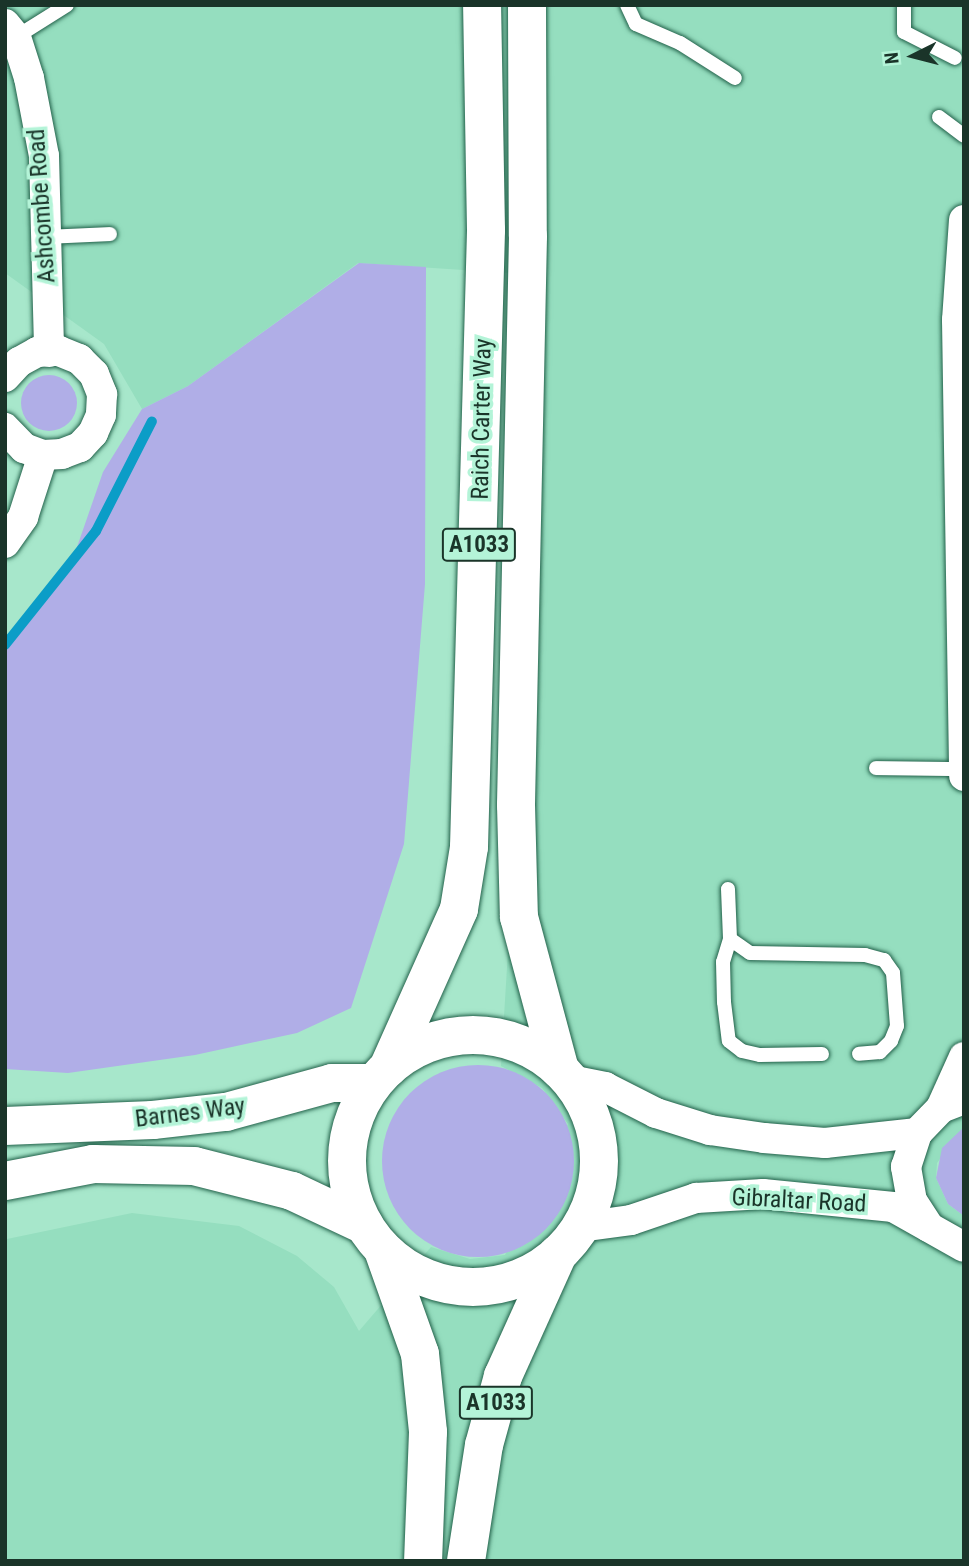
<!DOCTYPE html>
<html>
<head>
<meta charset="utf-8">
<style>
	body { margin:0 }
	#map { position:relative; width:969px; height:1566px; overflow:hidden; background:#a7e7cb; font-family:"Roboto Condensed",sans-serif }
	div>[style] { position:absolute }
	.built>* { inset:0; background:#95debf }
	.green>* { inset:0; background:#b0aee7 }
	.round { border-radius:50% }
	.stream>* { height:10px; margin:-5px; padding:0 5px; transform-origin:5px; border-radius:5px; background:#0b9dc7 }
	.roads { filter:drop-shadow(0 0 2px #22614a) drop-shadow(0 0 2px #22614a) }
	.lane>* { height:14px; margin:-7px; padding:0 7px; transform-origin:7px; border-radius:7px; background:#fff }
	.street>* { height:30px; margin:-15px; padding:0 15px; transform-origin:15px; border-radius:15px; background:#fff }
	.secondary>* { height:38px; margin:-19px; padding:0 19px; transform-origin:19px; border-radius:19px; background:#fff }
	.highway>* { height:38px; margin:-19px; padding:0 19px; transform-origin:19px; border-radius:19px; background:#fff }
	.highway>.ring { margin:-19px; padding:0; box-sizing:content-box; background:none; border:38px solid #fff; border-radius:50% }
	span { translate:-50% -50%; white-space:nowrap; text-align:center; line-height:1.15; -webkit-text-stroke:7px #b4f4d8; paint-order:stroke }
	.shield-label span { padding:2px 5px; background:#b4f4d8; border:2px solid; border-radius:5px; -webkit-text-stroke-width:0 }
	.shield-label { font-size:23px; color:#1a3429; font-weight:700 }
	.street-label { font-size:24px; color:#1a3429 }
	.frame { position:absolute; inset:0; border:7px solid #1a3429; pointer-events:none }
	.north { position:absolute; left:878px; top:21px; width:70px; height:70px; -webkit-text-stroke:5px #b4f4d8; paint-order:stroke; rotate:264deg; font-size:19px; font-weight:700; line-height:28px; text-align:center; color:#1a3429 }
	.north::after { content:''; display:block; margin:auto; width:24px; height:32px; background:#1a3429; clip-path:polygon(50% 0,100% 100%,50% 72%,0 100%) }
</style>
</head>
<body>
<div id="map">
	<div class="built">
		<div style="clip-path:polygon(5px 5px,964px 5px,964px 1127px,937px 1163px,936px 1178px,948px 1204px,964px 1216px,964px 1561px,5px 1561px,7px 1239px,132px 1213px,239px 1226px,297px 1256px,334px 1287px,359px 1331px,431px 1247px,470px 1259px,505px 1255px,568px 1124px,542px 1088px,501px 1066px,512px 885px,508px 273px,358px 263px,188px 386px,142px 409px,104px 344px,5px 273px)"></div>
	</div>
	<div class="green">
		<div style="clip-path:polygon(359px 263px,426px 267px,425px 584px,404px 844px,351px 1008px,297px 1033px,195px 1055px,68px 1073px,5px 1069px,5px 641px,76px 550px,103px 472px,142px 409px,188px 386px)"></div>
		<div class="round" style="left:21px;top:375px;width:56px;height:56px"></div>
		<div class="round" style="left:382px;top:1065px;width:192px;height:192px"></div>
		<div style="clip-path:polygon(964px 1127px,964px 1216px,948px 1204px,936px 1178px,942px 1148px)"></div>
	</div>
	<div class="stream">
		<div style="left:5px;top:645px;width:146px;rotate:-51.4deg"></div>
		<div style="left:96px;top:531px;width:123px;rotate:-63deg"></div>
	</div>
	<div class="roads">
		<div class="lane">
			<div style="left:627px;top:5px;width:21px;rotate:65deg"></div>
			<div style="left:636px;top:24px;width:48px;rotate:23.4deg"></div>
			<div style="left:680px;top:43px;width:65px;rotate:32.5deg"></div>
			<div style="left:904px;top:5px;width:27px;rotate:90deg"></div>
			<div style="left:904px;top:32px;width:57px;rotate:27deg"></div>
			<div style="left:16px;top:37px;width:60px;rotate:-32.1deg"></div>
			<div style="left:939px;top:117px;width:31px;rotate:37deg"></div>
			<div style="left:47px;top:237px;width:63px;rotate:-2.7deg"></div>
			<div style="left:876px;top:768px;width:87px;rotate:0.7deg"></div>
			<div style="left:728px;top:889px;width:50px;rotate:87.7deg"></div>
			<div style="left:730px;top:939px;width:24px;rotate:107deg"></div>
			<div style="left:723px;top:962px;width:40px;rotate:88.6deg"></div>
			<div style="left:724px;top:1002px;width:39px;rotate:83deg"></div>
			<div style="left:729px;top:1041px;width:16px;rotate:38deg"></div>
			<div style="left:742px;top:1051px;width:18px;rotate:13deg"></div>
			<div style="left:760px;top:1055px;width:62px;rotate:-0.9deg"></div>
			<div style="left:730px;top:939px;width:24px;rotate:35deg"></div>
			<div style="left:750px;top:953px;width:115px;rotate:1deg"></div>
			<div style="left:865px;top:955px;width:20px;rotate:15deg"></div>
			<div style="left:884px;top:960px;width:16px;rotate:55deg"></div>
			<div style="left:893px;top:973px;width:53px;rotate:85.7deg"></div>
			<div style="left:897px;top:1026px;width:16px;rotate:112deg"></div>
			<div style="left:891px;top:1041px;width:16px;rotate:135deg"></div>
			<div style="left:880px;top:1052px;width:21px;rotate:175deg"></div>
		</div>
		<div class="street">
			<div style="left:5px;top:24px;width:17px;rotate:50deg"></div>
			<div style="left:16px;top:37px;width:43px;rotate:72.4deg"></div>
			<div style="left:29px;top:78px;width:79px;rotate:79.1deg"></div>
			<div style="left:44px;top:156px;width:196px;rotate:88.5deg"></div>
			<div style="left:964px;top:220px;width:100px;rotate:94deg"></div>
			<div style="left:957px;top:320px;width:456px;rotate:89.1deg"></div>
			<div style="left:5px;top:377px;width:21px;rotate:-47deg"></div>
			<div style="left:19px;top:362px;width:21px;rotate:-29deg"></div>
			<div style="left:37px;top:352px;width:22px;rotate:-3deg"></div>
			<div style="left:59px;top:351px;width:22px;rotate:22deg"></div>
			<div style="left:79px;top:359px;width:21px;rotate:45deg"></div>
			<div style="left:94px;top:374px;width:22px;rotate:68deg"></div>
			<div style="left:102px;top:394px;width:21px;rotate:93deg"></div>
			<div style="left:101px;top:415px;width:20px;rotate:114deg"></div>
			<div style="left:93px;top:433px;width:19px;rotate:133deg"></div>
			<div style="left:80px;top:447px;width:19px;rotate:159deg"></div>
			<div style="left:62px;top:454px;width:19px;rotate:177deg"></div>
			<div style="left:43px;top:455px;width:20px;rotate:-160deg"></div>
			<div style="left:24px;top:448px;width:28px;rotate:-134deg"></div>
			<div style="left:5px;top:543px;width:32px;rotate:-55deg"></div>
			<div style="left:23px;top:517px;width:65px;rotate:-72.1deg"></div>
			<div style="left:570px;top:1080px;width:36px;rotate:11deg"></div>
			<div style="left:605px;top:1087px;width:57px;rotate:27deg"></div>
			<div style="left:656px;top:1113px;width:57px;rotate:17.5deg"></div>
			<div style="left:710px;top:1130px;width:55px;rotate:8.4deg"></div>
			<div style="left:764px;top:1138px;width:61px;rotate:4.7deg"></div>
			<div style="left:825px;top:1143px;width:93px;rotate:-6.2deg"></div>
			<div style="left:941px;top:1108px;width:56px;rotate:-65.7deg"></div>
			<div style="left:580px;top:1227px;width:51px;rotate:-7.8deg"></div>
			<div style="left:631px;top:1220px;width:69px;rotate:-18.7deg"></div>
			<div style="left:696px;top:1198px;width:67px;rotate:-3.4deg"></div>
			<div style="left:763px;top:1194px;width:131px;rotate:5.7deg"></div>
			<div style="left:893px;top:1207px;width:81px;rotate:29.4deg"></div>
			<div style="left:929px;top:1227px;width:31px;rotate:-123deg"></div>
			<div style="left:912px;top:1201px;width:35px;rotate:-100deg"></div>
			<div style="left:906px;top:1167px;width:36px;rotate:-72deg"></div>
			<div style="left:917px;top:1133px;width:35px;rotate:-46deg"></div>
			<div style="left:941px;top:1108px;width:25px;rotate:-21deg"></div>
		</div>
		<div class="secondary">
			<div style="left:5px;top:1126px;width:148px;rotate:-2.3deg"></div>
			<div style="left:153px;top:1120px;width:73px;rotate:-6.3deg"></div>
			<div style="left:226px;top:1112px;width:110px;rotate:-15.3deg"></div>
			<div style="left:332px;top:1083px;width:40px"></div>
			<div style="left:5px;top:1181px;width:90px;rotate:-10.9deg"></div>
			<div style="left:93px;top:1164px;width:101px;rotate:1.1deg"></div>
			<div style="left:194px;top:1166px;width:101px;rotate:14.3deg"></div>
			<div style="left:292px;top:1191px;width:80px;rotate:25.3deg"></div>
		</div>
		<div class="highway">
			<div style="left:527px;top:5px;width:231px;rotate:89.8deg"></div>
			<div style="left:528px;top:236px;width:569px;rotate:91.21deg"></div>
			<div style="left:516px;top:805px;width:112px;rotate:88.5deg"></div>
			<div style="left:519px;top:917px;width:158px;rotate:75deg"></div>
			<div class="ring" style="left:347px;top:1035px;width:214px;height:214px"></div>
			<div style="left:388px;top:1068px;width:174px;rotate:-65.9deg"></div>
			<div style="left:459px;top:909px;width:63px;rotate:-80.8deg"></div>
			<div style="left:469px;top:847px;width:617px;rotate:-88.42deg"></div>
			<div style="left:486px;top:230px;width:225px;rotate:-91deg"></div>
			<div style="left:383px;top:1250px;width:110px;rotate:70.4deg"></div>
			<div style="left:420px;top:1354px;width:78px;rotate:84.1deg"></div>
			<div style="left:428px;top:1432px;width:129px;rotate:92.2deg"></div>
			<div style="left:466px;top:1561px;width:117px;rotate:-81.2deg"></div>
			<div style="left:484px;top:1445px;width:72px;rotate:-74.6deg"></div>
			<div style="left:503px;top:1376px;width:134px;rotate:-65.7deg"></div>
		</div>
	</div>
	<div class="shield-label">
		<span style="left:479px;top:545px">A1033</span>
		<span style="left:496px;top:1403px">A1033</span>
	</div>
	<div class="street-label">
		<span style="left:42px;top:206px;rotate:-94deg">Ashcombe Road</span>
		<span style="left:482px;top:419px;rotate:-89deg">Raich Carter Way</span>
		<span style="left:190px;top:1113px;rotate:-7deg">Barnes Way</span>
		<span style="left:799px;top:1201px;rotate:3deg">Gibraltar Road</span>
	</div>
	<div class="frame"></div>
	<div class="north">N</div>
</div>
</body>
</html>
